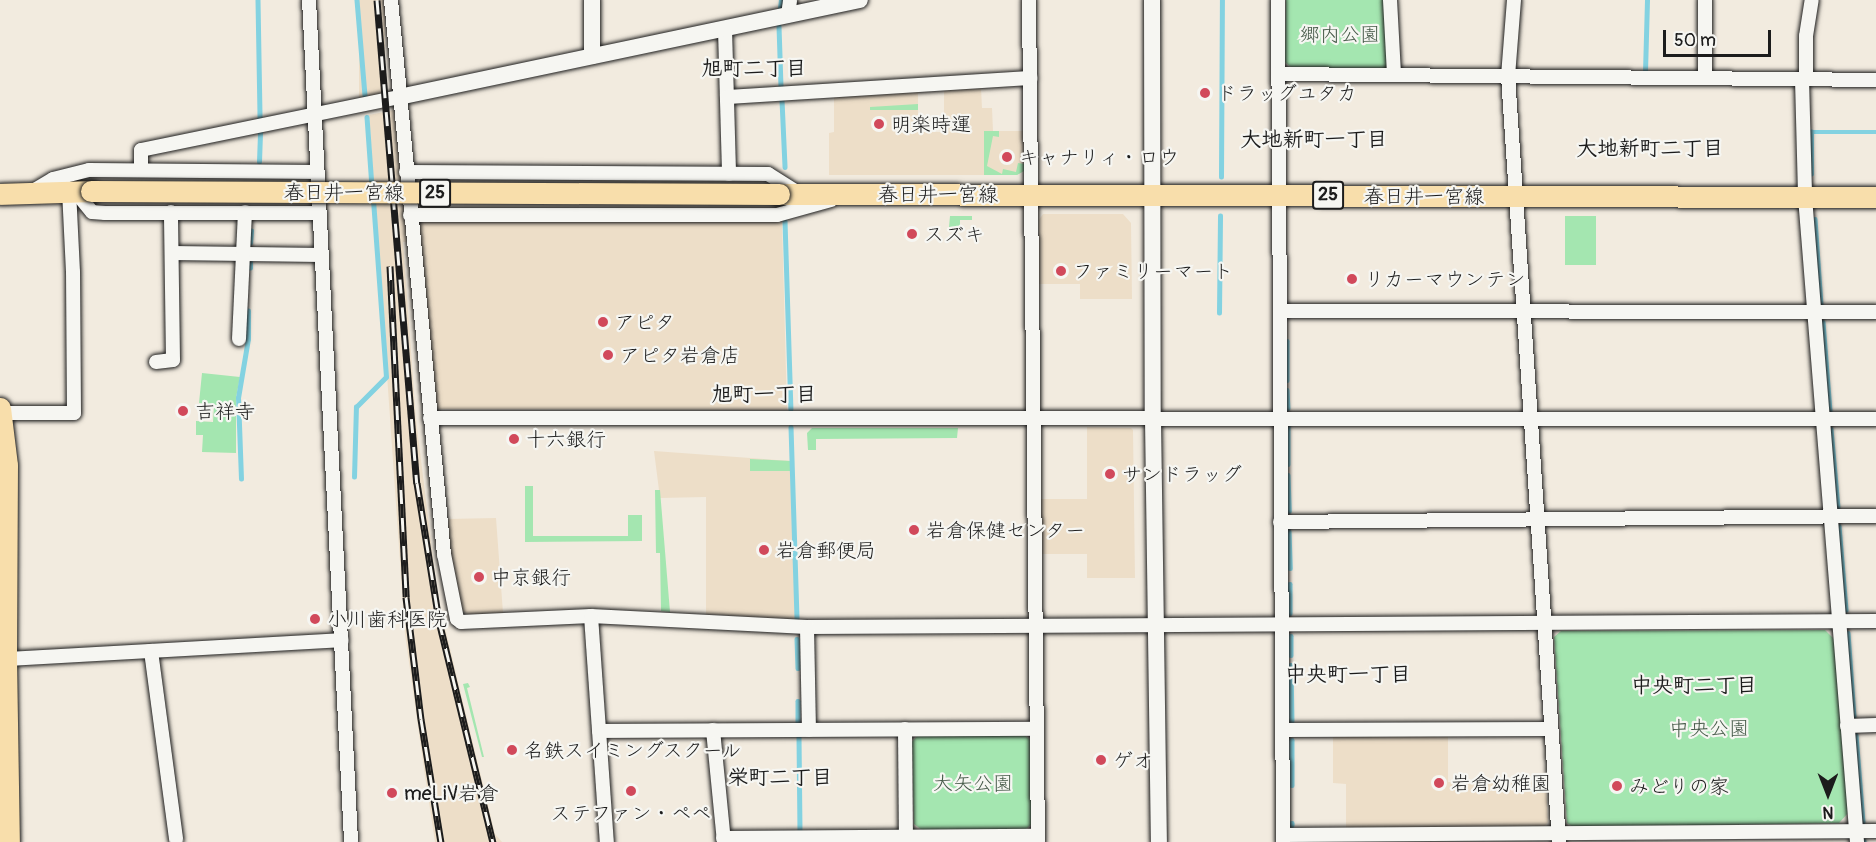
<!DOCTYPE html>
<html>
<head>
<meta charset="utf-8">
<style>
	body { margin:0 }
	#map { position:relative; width:1876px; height:842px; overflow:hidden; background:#f2ebdf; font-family:Pangolin,"Klee One",sans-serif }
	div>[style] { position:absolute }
	.built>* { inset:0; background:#eddec8; transform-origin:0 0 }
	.green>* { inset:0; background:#a4e6b0; transform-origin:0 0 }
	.stream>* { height:4.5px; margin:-2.25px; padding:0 2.25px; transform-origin:2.25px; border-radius:2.25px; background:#83d2e1 }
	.roads { filter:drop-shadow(0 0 2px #1c1c1c) drop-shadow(0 0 2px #1c1c1c) }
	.minor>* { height:14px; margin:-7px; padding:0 7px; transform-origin:7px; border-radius:7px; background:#f6f6f2 }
	.tertiary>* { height:16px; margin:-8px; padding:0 8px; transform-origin:8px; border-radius:8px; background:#f6f6f2 }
	.primary>* { height:21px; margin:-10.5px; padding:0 10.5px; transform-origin:10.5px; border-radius:10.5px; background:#f8deab }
	.rail>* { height:7px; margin-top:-3.5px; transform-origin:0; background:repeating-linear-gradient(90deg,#f6f6f2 0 14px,#1c1c1c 0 28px); box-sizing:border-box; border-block:2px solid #1c1c1c }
	.bridges { filter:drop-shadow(0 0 2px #1c1c1c) drop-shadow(0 0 2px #1c1c1c) }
	.primary-bridge>* { height:21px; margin:-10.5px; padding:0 10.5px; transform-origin:10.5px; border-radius:10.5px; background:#f8deab }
	.dots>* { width:16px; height:16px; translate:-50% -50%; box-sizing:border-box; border:3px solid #f6f6f2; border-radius:50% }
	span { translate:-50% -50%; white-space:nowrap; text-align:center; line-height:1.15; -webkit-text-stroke:4.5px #f6f6f2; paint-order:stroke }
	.shield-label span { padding:2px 4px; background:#f6f6f2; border:2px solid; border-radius:4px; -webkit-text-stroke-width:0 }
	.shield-label { font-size:18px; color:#1c1c1c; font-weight:700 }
	.park-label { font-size:20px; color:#455948 }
	.poi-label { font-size:20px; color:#1c1c1c }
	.left { translate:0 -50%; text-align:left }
	.street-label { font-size:20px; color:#1c1c1c }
	.neighbourhood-label { font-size:21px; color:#1c1c1c; font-weight:700 }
	.north { position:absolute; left:1798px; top:764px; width:60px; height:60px; -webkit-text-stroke:4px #f6f6f2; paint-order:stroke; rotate:180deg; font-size:16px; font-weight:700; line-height:24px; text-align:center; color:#1c1c1c }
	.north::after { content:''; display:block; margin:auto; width:21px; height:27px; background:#1c1c1c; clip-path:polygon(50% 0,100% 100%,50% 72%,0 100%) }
	.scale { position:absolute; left:1663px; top:30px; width:108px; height:27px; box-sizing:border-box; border:3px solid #1c1c1c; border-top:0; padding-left:8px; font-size:18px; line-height:21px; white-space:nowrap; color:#1c1c1c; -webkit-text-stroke:4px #f6f6f2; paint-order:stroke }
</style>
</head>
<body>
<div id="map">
	<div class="built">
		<div style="left:359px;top:0;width:26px;height:97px"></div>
		<div style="clip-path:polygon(981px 88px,982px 108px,992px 108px,993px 131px,1024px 131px,1024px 171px,1017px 175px,829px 175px,829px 133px,834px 132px,834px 97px,918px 92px,918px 132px,944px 132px,944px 90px)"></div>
		<div style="clip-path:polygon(394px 110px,407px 242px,403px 242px,416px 419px,438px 599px,495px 834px,502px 842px,435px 842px,425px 776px,405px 634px,369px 115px)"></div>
		<div style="clip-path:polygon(1043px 214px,1123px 214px,1131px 223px,1132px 299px,1080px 299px,1080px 284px,1039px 284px,1039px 220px)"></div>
		<div style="clip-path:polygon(418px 221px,782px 222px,787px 410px,438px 409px,433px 404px)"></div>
		<div style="clip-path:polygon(1087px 427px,1131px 428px,1133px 430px,1135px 578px,1087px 578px,1087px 554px,1041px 554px,1041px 499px,1087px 499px)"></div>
		<div style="clip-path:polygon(654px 451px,791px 461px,795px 620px,706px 614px,706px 497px,660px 498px)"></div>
		<div style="clip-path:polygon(496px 518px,503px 613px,469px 615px,460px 609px,448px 552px,446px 519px)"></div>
		<div style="clip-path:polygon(1333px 736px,1448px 736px,1448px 782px,1546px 782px,1548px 822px,1544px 827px,1346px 828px,1346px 784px,1333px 783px)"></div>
	</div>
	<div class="green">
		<div style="clip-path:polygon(1286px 0,1384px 0,1387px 66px,1385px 70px,1292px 68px,1285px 62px)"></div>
		<div style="clip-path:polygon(918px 104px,918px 110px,870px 110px,870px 107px)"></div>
		<div style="clip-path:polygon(984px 131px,999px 131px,999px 137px,993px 136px,987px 166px,1002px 174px,1003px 169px,1016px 172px,1018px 163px,1024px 164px,1024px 171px,1017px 175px,984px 175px)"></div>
		<div style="clip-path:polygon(950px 216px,972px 216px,972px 220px,960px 220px,960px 227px,949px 227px)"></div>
		<div style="left:1565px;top:216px;width:31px;height:49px"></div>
		<div style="clip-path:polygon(202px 373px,240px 377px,236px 398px,236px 453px,202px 452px,203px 435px,196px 435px,196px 421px,213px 422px,214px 405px,199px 403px)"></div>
		<div style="clip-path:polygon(812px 428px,958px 428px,957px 438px,816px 439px,816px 450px,808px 450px,807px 433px)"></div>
		<div style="clip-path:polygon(750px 459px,791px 461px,791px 471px,750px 471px)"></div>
		<div style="clip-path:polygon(525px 486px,533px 486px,533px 536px,628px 536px,628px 515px,642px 515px,642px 541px,525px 542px)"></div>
		<div style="clip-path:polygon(655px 490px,660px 490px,670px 612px,661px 611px,660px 553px,656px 553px)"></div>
		<div style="clip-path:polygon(1825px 630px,1835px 640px,1849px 812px,1839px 823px,1573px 827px,1567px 823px,1554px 637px,1561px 631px)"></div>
		<div style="clip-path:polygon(468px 683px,470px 687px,467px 688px,484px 757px,482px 757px,463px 684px)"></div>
		<div style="clip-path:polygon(1024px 735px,1032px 741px,1033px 823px,1026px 829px,922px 830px,914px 824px,912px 742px,917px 736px)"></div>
	</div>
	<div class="stream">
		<div style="left:258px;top:0;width:118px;rotate:89deg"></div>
		<div style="left:357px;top:0;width:96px;rotate:85.2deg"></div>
		<div style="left:780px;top:8px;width:8px;rotate:-83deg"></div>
		<div style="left:779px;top:26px;width:61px;rotate:88.1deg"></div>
		<div style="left:1645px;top:72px;width:72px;rotate:-88.4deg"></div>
		<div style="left:782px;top:100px;width:67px;rotate:87.4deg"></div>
		<div style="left:367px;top:117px;width:70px;rotate:85.9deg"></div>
		<div style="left:259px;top:162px;width:32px;rotate:-88deg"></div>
		<div style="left:1811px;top:174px;width:42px;rotate:-90deg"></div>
		<div style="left:1811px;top:132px;width:65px"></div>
		<div style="left:1221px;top:177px;width:177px;rotate:-89.7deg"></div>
		<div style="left:1815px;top:219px;width:85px;rotate:86deg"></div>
		<div style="left:785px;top:221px;width:188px;rotate:88.2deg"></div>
		<div style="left:250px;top:243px;width:12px;rotate:-85deg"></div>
		<div style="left:250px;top:268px;width:7px;rotate:-90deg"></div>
		<div style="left:1219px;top:313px;width:97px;rotate:-89.4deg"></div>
		<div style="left:1823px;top:322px;width:89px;rotate:85.5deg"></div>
		<div style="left:1287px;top:341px;width:39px;rotate:90deg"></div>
		<div style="left:1287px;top:390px;width:18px;rotate:87deg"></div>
		<div style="left:1288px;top:426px;width:38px;rotate:90deg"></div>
		<div style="left:791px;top:427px;width:191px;rotate:88.2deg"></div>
		<div style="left:1831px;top:429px;width:78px;rotate:84.9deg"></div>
		<div style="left:1288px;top:475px;width:36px;rotate:88deg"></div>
		<div style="left:354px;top:477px;width:70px;rotate:-88.4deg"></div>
		<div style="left:356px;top:407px;width:42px;rotate:-45deg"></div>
		<div style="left:386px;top:377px;width:179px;rotate:-94.2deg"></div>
		<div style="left:241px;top:479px;width:81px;rotate:-92.1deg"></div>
		<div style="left:238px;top:398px;width:60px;rotate:-80.4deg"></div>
		<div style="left:248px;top:339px;width:28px;rotate:-90deg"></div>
		<div style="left:1839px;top:526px;width:84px;rotate:85.2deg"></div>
		<div style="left:1289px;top:531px;width:37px;rotate:88deg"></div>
		<div style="left:1290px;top:584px;width:29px;rotate:90deg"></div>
		<div style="left:1848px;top:633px;width:83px;rotate:85.9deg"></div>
		<div style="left:1291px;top:636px;width:19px;rotate:90deg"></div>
		<div style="left:797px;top:639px;width:29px;rotate:88deg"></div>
		<div style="left:1291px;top:665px;width:56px;rotate:89deg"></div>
		<div style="left:798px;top:701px;width:21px;rotate:90deg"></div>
		<div style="left:1856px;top:735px;width:87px;rotate:85.4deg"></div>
		<div style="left:799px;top:736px;width:94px;rotate:89.4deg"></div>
		<div style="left:1292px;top:740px;width:45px;rotate:90deg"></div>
		<div style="left:1292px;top:823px;width:2px;rotate:90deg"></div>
		<div style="left:1864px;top:841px;width:1px;rotate:90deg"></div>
	</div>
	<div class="roads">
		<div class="minor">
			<div style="left:309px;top:0;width:843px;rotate:87.14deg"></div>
			<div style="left:391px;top:0;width:557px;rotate:84.54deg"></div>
			<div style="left:444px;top:554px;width:66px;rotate:78.7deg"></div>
			<div style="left:457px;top:619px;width:5px;rotate:37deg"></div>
			<div style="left:461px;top:622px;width:130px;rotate:-2.6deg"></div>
			<div style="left:591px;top:616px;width:216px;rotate:2.9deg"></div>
			<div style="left:807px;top:627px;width:1069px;rotate:-0.32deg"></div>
			<div style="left:1029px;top:0;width:842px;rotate:89.39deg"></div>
			<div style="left:1278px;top:0;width:842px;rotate:89.66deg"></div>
			<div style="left:1390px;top:0;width:75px;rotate:86.9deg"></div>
			<div style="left:1514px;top:0;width:76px;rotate:94.5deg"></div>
			<div style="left:1508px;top:76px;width:768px;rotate:86.19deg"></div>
			<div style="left:1705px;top:0;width:78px;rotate:90deg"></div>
			<div style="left:788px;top:15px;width:15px;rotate:-82deg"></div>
			<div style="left:725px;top:29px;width:145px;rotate:88.4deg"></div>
			<div style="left:1278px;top:74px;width:598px;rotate:0.57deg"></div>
			<div style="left:1802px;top:79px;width:118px;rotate:88.5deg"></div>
			<div style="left:1805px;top:197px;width:647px;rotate:85.39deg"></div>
			<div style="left:1806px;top:79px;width:43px;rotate:-90deg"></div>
			<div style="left:1806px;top:36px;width:36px;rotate:-81deg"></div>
			<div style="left:727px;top:97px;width:304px;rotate:-3.6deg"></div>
			<div style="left:141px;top:170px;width:20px;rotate:-90deg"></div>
			<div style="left:141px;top:150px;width:263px;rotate:-11.6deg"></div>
			<div style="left:406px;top:172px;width:362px;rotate:0.3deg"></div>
			<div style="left:768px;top:174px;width:36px;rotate:32deg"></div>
			<div style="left:33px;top:191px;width:23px;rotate:-31deg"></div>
			<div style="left:53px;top:179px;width:37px;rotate:-14deg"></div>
			<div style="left:89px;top:170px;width:228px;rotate:0.5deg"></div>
			<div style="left:75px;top:191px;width:27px;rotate:51deg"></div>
			<div style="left:92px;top:212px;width:13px;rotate:4deg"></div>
			<div style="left:105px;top:213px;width:214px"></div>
			<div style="left:410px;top:215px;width:367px"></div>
			<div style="left:777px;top:215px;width:56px;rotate:-15.5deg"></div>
			<div style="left:172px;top:253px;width:149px;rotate:0.8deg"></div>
			<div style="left:1280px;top:311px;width:596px;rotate:0.1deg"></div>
			<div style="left:239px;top:339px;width:127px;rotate:-87.3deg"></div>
			<div style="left:156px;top:362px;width:17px;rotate:-7deg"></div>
			<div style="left:173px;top:360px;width:148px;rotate:-90.8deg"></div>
			<div style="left:0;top:413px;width:74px"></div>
			<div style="left:74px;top:413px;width:141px;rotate:-90.4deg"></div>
			<div style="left:73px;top:272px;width:81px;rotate:-92.8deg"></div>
			<div style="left:430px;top:418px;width:1446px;rotate:0.04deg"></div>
			<div style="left:1280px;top:522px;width:596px;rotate:-0.58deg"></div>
			<div style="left:591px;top:616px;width:227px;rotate:86deg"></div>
			<div style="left:807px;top:627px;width:103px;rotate:88.9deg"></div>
			<div style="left:151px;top:651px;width:190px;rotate:82.4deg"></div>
			<div style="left:6px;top:659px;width:336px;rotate:-3.2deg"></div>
			<div style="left:1847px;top:726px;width:29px;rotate:-2deg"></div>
			<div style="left:905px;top:729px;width:108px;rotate:89.5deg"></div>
			<div style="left:713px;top:730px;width:113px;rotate:84.4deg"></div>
			<div style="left:1282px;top:730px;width:269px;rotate:-0.2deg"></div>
			<div style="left:599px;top:731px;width:438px;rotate:-0.3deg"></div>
			<div style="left:1283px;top:835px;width:593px;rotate:-0.39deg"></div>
			<div style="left:723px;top:838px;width:315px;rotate:-0.4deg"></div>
		</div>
		<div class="tertiary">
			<div style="left:1152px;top:0;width:419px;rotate:89.9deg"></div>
			<div style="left:1153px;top:419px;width:423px;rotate:89.2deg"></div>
			<div style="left:592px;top:56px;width:56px;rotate:-90deg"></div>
			<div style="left:399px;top:97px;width:471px;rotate:-11.9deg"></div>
		</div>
		<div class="primary">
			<div style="left:0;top:194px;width:91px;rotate:-1.9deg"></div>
			<div style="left:779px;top:194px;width:1097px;rotate:0.16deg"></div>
			<div style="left:0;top:408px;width:57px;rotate:83deg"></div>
			<div style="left:7px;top:465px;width:194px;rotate:90.3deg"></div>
			<div style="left:6px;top:659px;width:183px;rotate:89.1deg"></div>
		</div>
	</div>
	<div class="rail">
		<div style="left:377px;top:0;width:485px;rotate:85.3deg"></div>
		<div style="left:417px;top:483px;width:140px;rotate:80.9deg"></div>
		<div style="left:439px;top:621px;width:228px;rotate:76.3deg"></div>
		<div style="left:390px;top:266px;width:331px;rotate:87.2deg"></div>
		<div style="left:406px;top:597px;width:123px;rotate:83deg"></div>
		<div style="left:421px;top:719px;width:125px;rotate:80.8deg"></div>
	</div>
	<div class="bridges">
		<div class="primary-bridge">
			<div style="left:91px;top:191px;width:688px;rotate:0.25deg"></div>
		</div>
	</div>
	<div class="dots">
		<div style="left:1205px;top:93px;background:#d1495b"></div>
		<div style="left:879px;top:124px;background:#d1495b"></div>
		<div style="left:1007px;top:157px;background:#d1495b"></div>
		<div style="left:912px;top:234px;background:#d1495b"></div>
		<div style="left:1061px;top:271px;background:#d1495b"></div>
		<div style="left:1352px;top:279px;background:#d1495b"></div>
		<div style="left:603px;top:322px;background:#d1495b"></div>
		<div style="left:608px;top:355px;background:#d1495b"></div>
		<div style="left:183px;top:411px;background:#d1495b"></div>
		<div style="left:514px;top:439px;background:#d1495b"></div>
		<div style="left:1110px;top:474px;background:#d1495b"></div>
		<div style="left:914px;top:530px;background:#d1495b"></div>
		<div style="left:764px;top:550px;background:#d1495b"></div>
		<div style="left:479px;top:577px;background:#d1495b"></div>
		<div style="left:315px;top:619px;background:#d1495b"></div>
		<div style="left:512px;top:750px;background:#d1495b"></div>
		<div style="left:1101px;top:760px;background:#d1495b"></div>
		<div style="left:1439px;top:783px;background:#d1495b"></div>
		<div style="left:1617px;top:786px;background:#d1495b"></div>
		<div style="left:631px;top:791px;background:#d1495b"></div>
		<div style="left:392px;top:793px;background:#d1495b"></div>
	</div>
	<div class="shield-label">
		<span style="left:435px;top:193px">25</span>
		<span style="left:1328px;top:195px">25</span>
	</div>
	<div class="park-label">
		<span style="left:1340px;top:34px">郷内公園</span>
		<span style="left:1709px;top:728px">中央公園</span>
		<span style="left:973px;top:783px">大矢公園</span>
	</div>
	<div class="poi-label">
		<span class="left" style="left:1217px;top:93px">ドラッグユタカ</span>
		<span class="left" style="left:891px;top:124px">明楽時運</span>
		<span class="left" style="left:1019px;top:157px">キャナリィ・ロウ</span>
		<span class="left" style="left:924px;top:234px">スズキ</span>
		<span class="left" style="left:1073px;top:271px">ファミリーマート</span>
		<span class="left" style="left:1364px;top:279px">リカーマウンテン</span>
		<span class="left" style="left:615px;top:322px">アピタ</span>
		<span class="left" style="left:620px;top:355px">アピタ岩倉店</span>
		<span class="left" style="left:195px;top:411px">吉祥寺</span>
		<span class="left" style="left:526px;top:439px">十六銀行</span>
		<span class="left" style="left:1122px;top:474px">サンドラッグ</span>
		<span class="left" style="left:926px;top:530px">岩倉保健センター</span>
		<span class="left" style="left:776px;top:550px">岩倉郵便局</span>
		<span class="left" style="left:491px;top:577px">中京銀行</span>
		<span class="left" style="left:327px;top:619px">小川歯科医院</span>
		<span class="left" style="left:524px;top:750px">名鉄スイミングスクール</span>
		<span class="left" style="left:1113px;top:760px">ゲオ</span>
		<span class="left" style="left:1451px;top:783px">岩倉幼稚園</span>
		<span class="left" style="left:1629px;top:786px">みどりの家</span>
		<span class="left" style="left:404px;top:793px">meLiV岩倉</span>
		<span style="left:631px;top:813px">ステファン・ペペ</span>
	</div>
	<div class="street-label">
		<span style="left:344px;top:192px">春日井一宮線</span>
		<span style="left:938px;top:194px">春日井一宮線</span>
		<span style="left:1424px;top:196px">春日井一宮線</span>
	</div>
	<div class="neighbourhood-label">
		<span style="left:754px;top:69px">旭町二丁目</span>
		<span style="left:1314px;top:140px">大地新町一丁目</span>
		<span style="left:1650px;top:149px">大地新町二丁目</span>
		<span style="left:764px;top:395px">旭町一丁目</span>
		<span style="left:1348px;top:675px">中央町一丁目</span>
		<span style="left:1694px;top:686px">中央町二丁目</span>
		<span style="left:780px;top:778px">栄町二丁目</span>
	</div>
	<div class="north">N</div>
	<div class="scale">50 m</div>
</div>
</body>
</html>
